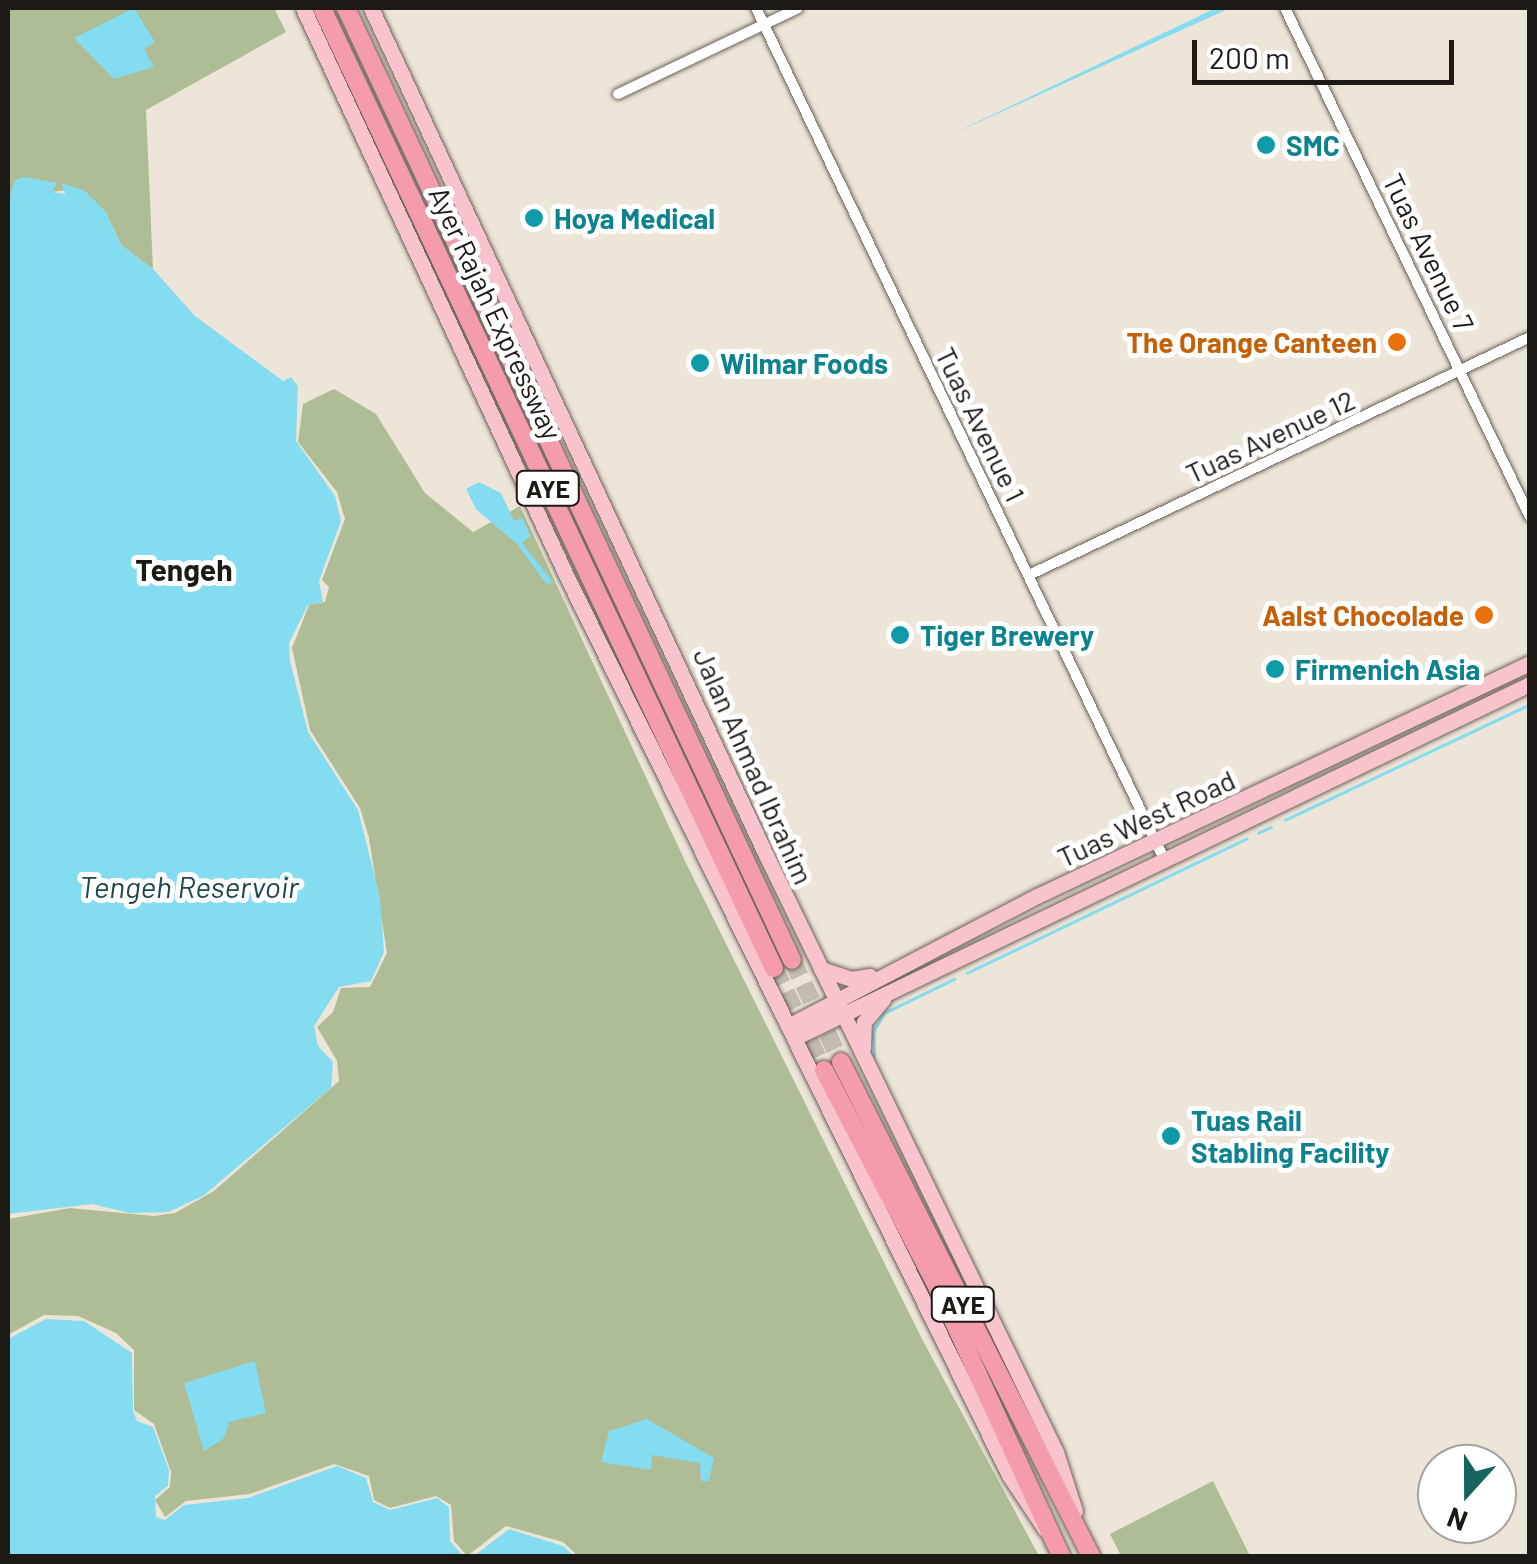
<!DOCTYPE html>
<html>
<head>
<meta charset="utf-8">
<style>
	body { margin:0 }
	#map { position:relative; width:1537px; height:1564px; overflow:hidden; background:#eee5d9; font-family:Barlow,sans-serif }
	div>[style] { position:absolute }
	.green>* { inset:0; background:#aebd95 }
	.water>* { inset:0; background:#83dcf0 }
	.stream>* { height:2.5px; margin:-1.25px; padding:0 1.25px; transform-origin:1.25px; border-radius:1.25px; background:#83dcf0 }
	.highway-tunnel>* { height:18px; margin-top:-9px; transform-origin:0; background:repeating-linear-gradient(90deg,#c4bcb2 0 18px,transparent 0 27px) }
	.roads { filter:drop-shadow(0 0 2px #696157) drop-shadow(0 0 2px #696157) }
	.street>* { height:10px; margin:-5px; padding:0 5px; transform-origin:5px; border-radius:5px; background:#fff }
	.primary>* { height:15px; margin:-7.5px; padding:0 7.5px; transform-origin:7.5px; border-radius:7.5px; background:#f8c3cd }
	.highway>* { height:18px; margin:-9px; padding:0 9px; transform-origin:9px; border-radius:9px; background:#f49bac }
	.dots>* { width:28px; height:28px; translate:-50% -50%; box-sizing:border-box; border:5px solid #fff; border-radius:50% }
	span { translate:-50% -50%; white-space:nowrap; text-align:center; line-height:1.15; -webkit-text-stroke:10px #fff; paint-order:stroke }
	.shield-label span { padding:2px 8px; background:#fff; border:2px solid; border-radius:8px; -webkit-text-stroke-width:0 }
	.shield-label { font-size:25px; color:#1d1a16; font-weight:700 }
	.culture-label { font-size:28px; color:#0d838f; font-weight:700 }
	.left { translate:0 -50%; text-align:left }
	.street-label { font-size:28px; color:#1d1a16 }
	.food-label { font-size:28px; color:#c56008; font-weight:700 }
	.right { translate:-100% -50%; text-align:right }
	.neighbourhood-label { font-size:30px; color:#1d1a16; font-weight:700 }
	.water-label { font-size:30px; color:#1e4750; font-style:italic }
	.frame { position:absolute; inset:0; border:10px solid #1d1a16; pointer-events:none }
	.north { position:absolute; left:1417px; top:1444px; width:100px; height:100px; box-sizing:border-box; background:#fff; border:2px solid #a5a3a2; border-radius:50%; rotate:201deg; font-size:28px; font-weight:700; line-height:40px; text-align:center; color:#1d1a16 }
	.north::after { content:''; display:block; margin:auto; width:35px; height:45px; background:#19655e; clip-path:polygon(50% 0,100% 100%,50% 72%,0 100%) }
	.scale { position:absolute; left:1192px; top:40px; width:262px; height:45px; box-sizing:border-box; border:5px solid #1d1a16; border-top:0; padding-left:12px; font-size:30px; line-height:35px; white-space:nowrap; color:#1d1a16; -webkit-text-stroke:8px #fff; paint-order:stroke }
</style>
</head>
<body>
<div id="map">
	<div class="green">
		<div style="clip-path:polygon(8px 8px,274px 8px,286px 32px,146px 110px,153px 269px,122px 246px,105px 211px,67px 190px,51px 192px,56px 184px,8px 201px)"></div>
		<div style="clip-path:polygon(334px 389px,376px 414px,425px 493px,473px 532px,520px 506px,685px 861px,922px 1339px,1039px 1556px,578px 1556px,563px 1542px,506px 1526px,467px 1556px,454px 1541px,451px 1505px,436px 1496px,390px 1508px,374px 1500px,369px 1476px,334px 1464px,250px 1494px,186px 1501px,165px 1517px,155px 1500px,170px 1487px,171px 1472px,154px 1424px,134px 1410px,134px 1350px,116px 1333px,78px 1316px,44px 1315px,8px 1335px,8px 1219px,70px 1208px,154px 1216px,175px 1213px,214px 1191px,339px 1081px,337px 1061px,317px 1027px,333px 1012px,341px 988px,370px 987px,387px 953px,369px 838px,360px 808px,310px 730px,292px 648px,309px 605px,325px 602px,329px 587px,322px 580px,345px 519px,337px 492px,298px 442px,303px 404px)"></div>
		<div style="clip-path:polygon(1213px 1481px,1250px 1556px,1121px 1556px,1110px 1534px)"></div>
	</div>
	<div class="water">
		<div style="clip-path:polygon(134px 8px,155px 42px,144px 49px,154px 67px,114px 79px,74px 38px)"></div>
		<div style="clip-path:polygon(1216px 8px,1230px 8px,948px 136px)"></div>
		<div style="clip-path:polygon(25px 177px,57px 183px,52px 192px,65px 194px,62px 183px,85px 191px,105px 211px,122px 246px,153px 269px,195px 316px,283px 381px,291px 377px,298px 386px,296px 441px,335px 496px,341px 521px,319px 581px,323px 602px,308px 605px,289px 643px,290px 661px,308px 732px,358px 810px,380px 897px,384px 952px,371px 981px,339px 987px,314px 1026px,318px 1046px,333px 1062px,331px 1088px,203px 1196px,168px 1212px,130px 1213px,92px 1204px,8px 1214px,8px 201px,15px 180px)"></div>
		<div style="clip-path:polygon(479px 482px,501px 493px,514px 521px,523px 518px,530px 536px,522px 543px,553px 582px,547px 585px,517px 544px,476px 509px,466px 489px)"></div>
		<div style="clip-path:polygon(46px 1319px,84px 1321px,132px 1353px,133px 1411px,137px 1421px,153px 1427px,169px 1470px,168px 1486px,155px 1496px,156px 1517px,165px 1520px,184px 1505px,248px 1498px,337px 1466px,366px 1478px,373px 1502px,390px 1510px,437px 1498px,449px 1507px,450px 1541px,463px 1556px,8px 1556px,8px 1339px)"></div>
		<div style="clip-path:polygon(255px 1361px,266px 1413px,229px 1422px,224px 1438px,204px 1451px,184px 1383px)"></div>
		<div style="clip-path:polygon(647px 1419px,714px 1458px,709px 1481px,701px 1481px,700px 1463px,652px 1455px,651px 1470px,601px 1462px,609px 1431px)"></div>
		<div style="clip-path:polygon(509px 1529px,563px 1546px,574px 1556px,474px 1556px)"></div>
	</div>
	<div class="stream">
		<div style="left:1285px;top:820px;width:271px;rotate:-25.3deg"></div>
		<div style="left:1258px;top:833px;width:14px;rotate:-25deg"></div>
		<div style="left:967px;top:973px;width:310px;rotate:-25.7deg"></div>
		<div style="left:874px;top:1057px;width:25px;rotate:-92deg"></div>
		<div style="left:873px;top:1032px;width:22px;rotate:-60deg"></div>
		<div style="left:884px;top:1013px;width:78px;rotate:-25.9deg"></div>
	</div>
	<div class="highway-tunnel">
		<div style="left:792px;top:960px;width:113px;rotate:64.3deg"></div>
		<div style="left:774px;top:968px;width:114px;rotate:63.9deg"></div>
	</div>
	<div class="roads">
		<div class="street">
			<div style="left:756px;top:8px;width:946px;rotate:64.38deg"></div>
			<div style="left:1285px;top:8px;width:565px;rotate:64.3deg"></div>
			<div style="left:618px;top:94px;width:199px;rotate:-25.5deg"></div>
			<div style="left:1029px;top:575px;width:555px;rotate:-25.41deg"></div>
		</div>
		<div class="primary">
			<div style="left:303px;top:8px;width:627px;rotate:65.11deg"></div>
			<div style="left:567px;top:577px;width:1001px;rotate:63.79deg"></div>
			<div style="left:1009px;top:1475px;width:65px;rotate:56.3deg"></div>
			<div style="left:371px;top:8px;width:935px;rotate:65deg"></div>
			<div style="left:766px;top:855px;width:664px;rotate:64.09deg"></div>
			<div style="left:1056px;top:1452px;width:62px;rotate:72.1deg"></div>
			<div style="left:821px;top:969px;width:32px;rotate:18deg"></div>
			<div style="left:851px;top:979px;width:19px;rotate:-9deg"></div>
			<div style="left:788px;top:1026px;width:281px;rotate:-27.6deg"></div>
			<div style="left:1037px;top:896px;width:545px;rotate:-25.3deg"></div>
			<div style="left:794px;top:1038px;width:817px;rotate:-25.69deg"></div>
			<div style="left:863px;top:1048px;width:26px;rotate:-88deg"></div>
			<div style="left:864px;top:1022px;width:30px;rotate:-50deg"></div>
		</div>
		<div class="highway">
			<div style="left:322px;top:8px;width:1061px;rotate:64.79deg"></div>
			<div style="left:346px;top:8px;width:1051px;rotate:64.9deg"></div>
			<div style="left:841px;top:1062px;width:554px;rotate:63.16deg"></div>
			<div style="left:824px;top:1070px;width:257px;rotate:62.4deg"></div>
			<div style="left:943px;top:1298px;width:284px;rotate:65.4deg"></div>
		</div>
	</div>
	<div class="dots">
		<div style="left:1266px;top:145px;background:#0f9aa8"></div>
		<div style="left:534px;top:218px;background:#0f9aa8"></div>
		<div style="left:1397px;top:342px;background:#e8710a"></div>
		<div style="left:700px;top:363px;background:#0f9aa8"></div>
		<div style="left:1484px;top:615px;background:#e8710a"></div>
		<div style="left:900px;top:635px;background:#0f9aa8"></div>
		<div style="left:1275px;top:669px;background:#0f9aa8"></div>
		<div style="left:1171px;top:1136px;background:#0f9aa8"></div>
	</div>
	<div class="shield-label">
		<span style="left:548px;top:488px">AYE</span>
		<span style="left:963px;top:1304px">AYE</span>
	</div>
	<div class="culture-label">
		<span class="left" style="left:1286px;top:145px">SMC</span>
		<span class="left" style="left:554px;top:218px">Hoya Medical</span>
		<span class="left" style="left:720px;top:363px">Wilmar Foods</span>
		<span class="left" style="left:920px;top:635px">Tiger Brewery</span>
		<span class="left" style="left:1295px;top:669px">Firmenich Asia</span>
		<span class="left" style="left:1191px;top:1136px">Tuas Rail<br>Stabling Facility</span>
	</div>
	<div class="street-label">
		<span style="left:1429px;top:252px;rotate:64deg">Tuas Avenue 7</span>
		<span style="left:496px;top:313px;rotate:65deg">Ayer Rajah Expressway</span>
		<span style="left:981px;top:424px;rotate:64deg">Tuas Avenue 1</span>
		<span style="left:1270px;top:436px;rotate:-25deg">Tuas Avenue 12</span>
		<span style="left:754px;top:766px;rotate:66deg">Jalan Ahmad Ibrahim</span>
		<span style="left:1146px;top:818px;rotate:-25deg">Tuas West Road</span>
	</div>
	<div class="food-label">
		<span class="right" style="left:1377px;top:342px">The Orange Canteen</span>
		<span class="right" style="left:1464px;top:615px">Aalst Chocolade</span>
	</div>
	<div class="neighbourhood-label">
		<span style="left:184px;top:569px">Tengeh</span>
	</div>
	<div class="water-label">
		<span style="left:189px;top:886px">Tengeh Reservoir</span>
	</div>
	<div class="frame"></div>
	<div class="north">N</div>
	<div class="scale">200 m</div>
</div>
</body>
</html>
